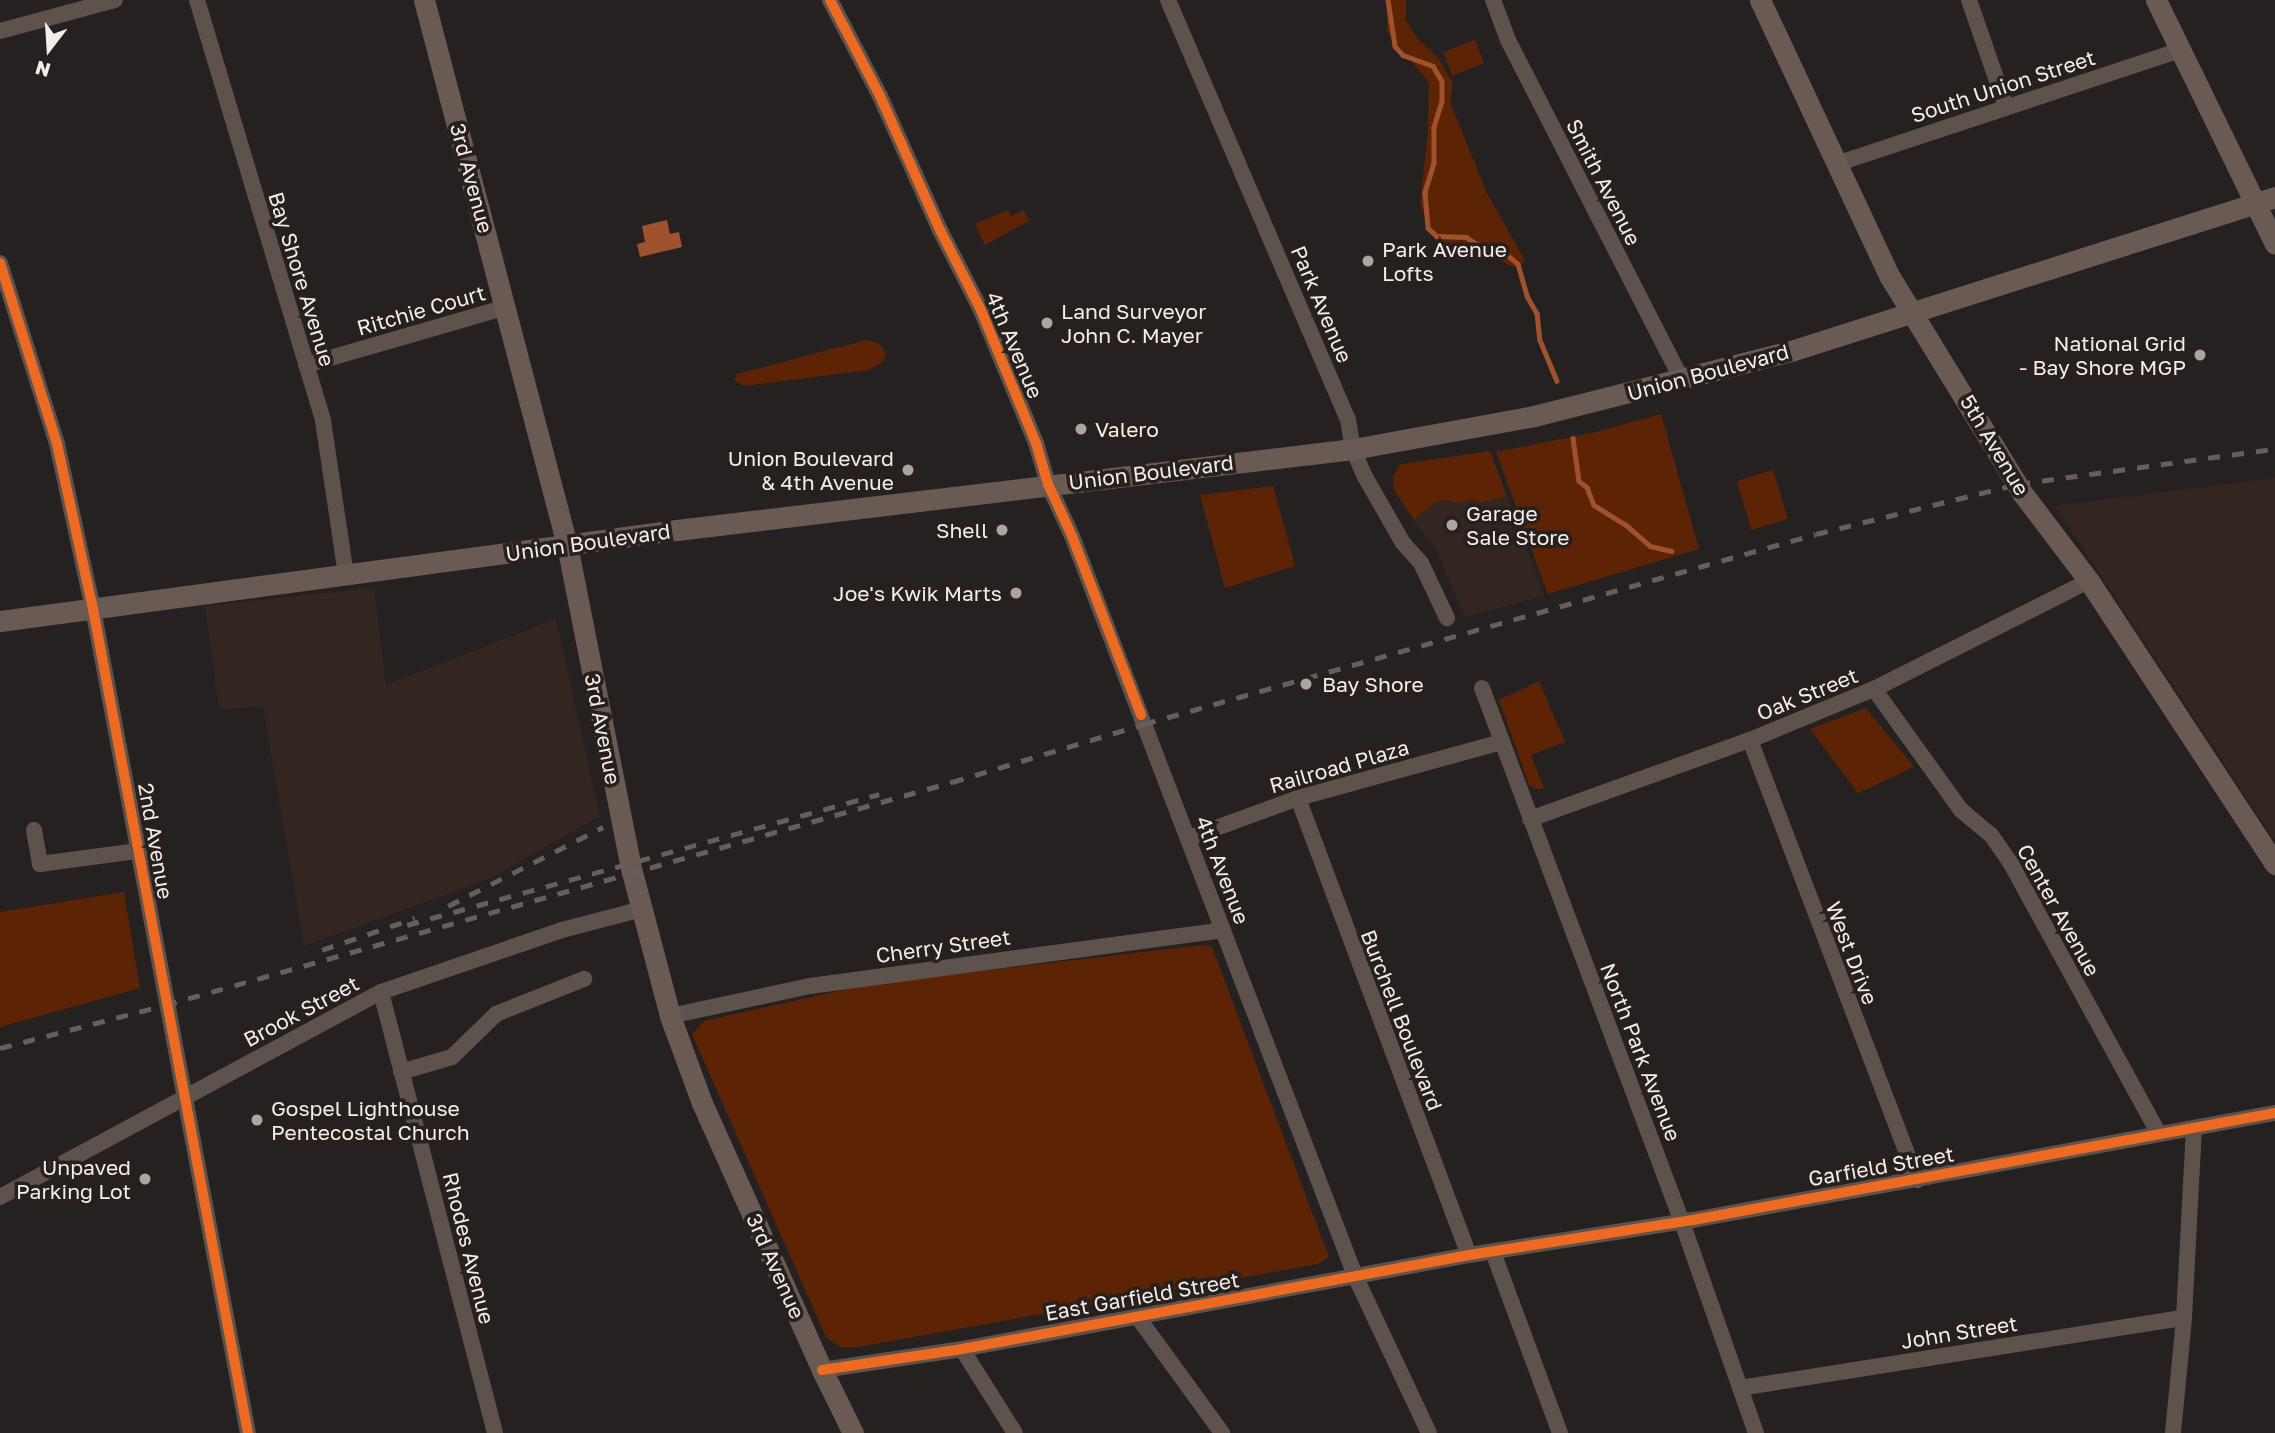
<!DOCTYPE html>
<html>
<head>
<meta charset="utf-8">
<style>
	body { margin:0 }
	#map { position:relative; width:2275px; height:1433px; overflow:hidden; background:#252120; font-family:"Golos Text",sans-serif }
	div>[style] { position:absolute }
	.built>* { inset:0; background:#332621 }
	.green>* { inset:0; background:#5c2405; transform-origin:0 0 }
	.water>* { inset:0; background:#a0522f }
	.stream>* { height:4.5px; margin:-2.25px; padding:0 2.25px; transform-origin:2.25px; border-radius:2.25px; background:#a0522f }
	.minor>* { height:16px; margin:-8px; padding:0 8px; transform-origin:8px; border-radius:8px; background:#5e524d }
	.major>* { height:21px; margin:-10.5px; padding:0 10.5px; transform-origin:10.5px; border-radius:10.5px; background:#695a54 }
	.rail>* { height:4.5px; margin-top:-2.25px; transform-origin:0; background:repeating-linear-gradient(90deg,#665e5c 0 12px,transparent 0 24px) }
	.cycleway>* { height:10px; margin:-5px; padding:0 5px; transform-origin:5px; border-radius:5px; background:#ed6a23 }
	.dots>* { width:19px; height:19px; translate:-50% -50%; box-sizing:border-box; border:4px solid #28201d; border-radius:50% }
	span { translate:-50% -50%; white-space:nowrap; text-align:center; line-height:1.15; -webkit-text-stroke:7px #28201d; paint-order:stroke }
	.street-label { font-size:21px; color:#f3edeb }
	.poi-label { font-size:21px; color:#f3edeb }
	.left { translate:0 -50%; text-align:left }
	.right { translate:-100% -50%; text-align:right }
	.north { position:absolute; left:14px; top:14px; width:70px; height:70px; -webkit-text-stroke:5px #28201d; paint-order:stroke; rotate:197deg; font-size:19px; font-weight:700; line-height:28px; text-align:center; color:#f3edeb }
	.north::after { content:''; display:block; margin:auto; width:24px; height:32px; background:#f3edeb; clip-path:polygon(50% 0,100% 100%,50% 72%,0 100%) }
</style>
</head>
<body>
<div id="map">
	<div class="built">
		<div style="clip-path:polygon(2275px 478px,2275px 841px,2055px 506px)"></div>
		<div style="clip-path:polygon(1507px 496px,1544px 596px,1465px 617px,1437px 552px,1414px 520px,1434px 503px,1445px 500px,1456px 503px)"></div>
		<div style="clip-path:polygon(374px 588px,386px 685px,556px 619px,600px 816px,489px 879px,304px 946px,263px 707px,219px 709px,205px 606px)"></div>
	</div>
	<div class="green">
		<div style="clip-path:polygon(1387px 0,1406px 0,1406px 20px,1417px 38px,1438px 58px,1453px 83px,1450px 102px,1487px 193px,1525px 261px,1513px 267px,1483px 252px,1436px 243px,1420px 204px,1428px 131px,1429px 83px,1387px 31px)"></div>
		<div style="left:1475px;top:40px;width:25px;height:34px;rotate:69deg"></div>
		<div style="clip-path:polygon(1008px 210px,1011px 216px,1024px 210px,1029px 221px,985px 245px,975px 224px)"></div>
		<div style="clip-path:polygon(866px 340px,879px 343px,886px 353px,883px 362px,869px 370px,744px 386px,734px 380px,737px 374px)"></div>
		<div style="clip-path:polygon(1661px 414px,1699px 549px,1548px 594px,1496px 452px,1596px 432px)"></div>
		<div style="clip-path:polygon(1490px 451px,1507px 496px,1479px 503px,1476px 500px,1456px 503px,1445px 500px,1434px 503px,1414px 520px,1394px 490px,1393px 476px,1401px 464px)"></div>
		<div style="left:1773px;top:470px;width:51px;height:38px;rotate:73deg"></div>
		<div style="clip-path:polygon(1273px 486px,1295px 566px,1225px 588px,1200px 495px)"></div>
		<div style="clip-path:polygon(1539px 681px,1565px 742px,1531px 755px,1544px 788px,1536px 789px,1529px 785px,1499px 700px)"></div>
		<div style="clip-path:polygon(1866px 708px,1914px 767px,1858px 793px,1810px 729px)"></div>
		<div style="clip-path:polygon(124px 892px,140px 988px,0 1027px,0 912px)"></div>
		<div style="clip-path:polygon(1202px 945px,1212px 947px,1329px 1257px,1318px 1264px,858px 1347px,840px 1347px,826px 1337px,695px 1041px,692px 1034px,704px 1021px,865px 985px)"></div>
	</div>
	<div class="water">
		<div style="clip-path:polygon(667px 220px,670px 234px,679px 232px,682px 247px,640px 257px,637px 244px,645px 242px,642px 226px)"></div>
	</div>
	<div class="stream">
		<div style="left:1388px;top:0;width:47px;rotate:81.3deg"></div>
		<div style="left:1395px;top:46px;width:12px;rotate:48deg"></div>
		<div style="left:1403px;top:55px;width:32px;rotate:20deg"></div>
		<div style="left:1433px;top:66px;width:17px;rotate:59deg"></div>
		<div style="left:1442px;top:81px;width:20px;rotate:90deg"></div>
		<div style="left:1442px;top:101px;width:28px;rotate:107deg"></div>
		<div style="left:1434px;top:128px;width:35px;rotate:90deg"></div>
		<div style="left:1434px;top:163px;width:31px;rotate:107deg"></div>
		<div style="left:1425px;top:193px;width:35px;rotate:85deg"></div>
		<div style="left:1428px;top:228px;width:12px;rotate:42deg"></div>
		<div style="left:1437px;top:236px;width:29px;rotate:2deg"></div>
		<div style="left:1466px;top:237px;width:24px;rotate:33deg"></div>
		<div style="left:1486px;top:250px;width:19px;rotate:9deg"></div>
		<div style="left:1505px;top:253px;width:17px;rotate:40deg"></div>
		<div style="left:1518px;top:264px;width:33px;rotate:74deg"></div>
		<div style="left:1527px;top:296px;width:20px;rotate:60deg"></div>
		<div style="left:1537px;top:313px;width:27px;rotate:84deg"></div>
		<div style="left:1540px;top:340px;width:44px;rotate:67.5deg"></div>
		<div style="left:1573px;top:438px;width:43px;rotate:82.1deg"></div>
		<div style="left:1579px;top:481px;width:10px;rotate:37deg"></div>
		<div style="left:1587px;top:487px;width:19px;rotate:69deg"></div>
		<div style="left:1594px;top:505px;width:36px;rotate:32deg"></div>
		<div style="left:1625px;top:524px;width:33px;rotate:41deg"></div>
		<div style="left:1650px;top:546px;width:22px;rotate:13deg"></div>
	</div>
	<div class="minor">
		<div style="left:197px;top:0;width:439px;rotate:73.3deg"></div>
		<div style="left:323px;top:421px;width:155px;rotate:81.5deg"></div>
		<div style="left:830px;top:0;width:108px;rotate:62.5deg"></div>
		<div style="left:880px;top:96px;width:147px;rotate:65.9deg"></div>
		<div style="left:940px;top:230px;width:88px;rotate:62.9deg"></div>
		<div style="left:980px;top:308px;width:146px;rotate:67.5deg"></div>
		<div style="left:1036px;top:443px;width:43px;rotate:73.7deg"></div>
		<div style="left:1048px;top:484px;width:57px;rotate:65.2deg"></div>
		<div style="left:1072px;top:536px;width:794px;rotate:69.06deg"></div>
		<div style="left:1356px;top:1278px;width:171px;rotate:64.8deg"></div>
		<div style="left:1168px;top:0;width:456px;rotate:66.8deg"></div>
		<div style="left:1348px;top:419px;width:30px;rotate:81deg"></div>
		<div style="left:1353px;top:449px;width:28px;rotate:67deg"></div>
		<div style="left:1364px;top:475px;width:78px;rotate:60.2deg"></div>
		<div style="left:1403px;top:543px;width:27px;rotate:48deg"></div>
		<div style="left:1421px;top:563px;width:61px;rotate:64.7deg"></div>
		<div style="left:1493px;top:0;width:43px;rotate:69.4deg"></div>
		<div style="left:1508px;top:40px;width:382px;rotate:62.9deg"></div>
		<div style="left:1969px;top:0;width:113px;rotate:70.9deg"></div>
		<div style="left:0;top:31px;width:119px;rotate:-15.1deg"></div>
		<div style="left:1839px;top:163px;width:359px;rotate:-18.3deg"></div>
		<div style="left:0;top:263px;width:190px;rotate:72.5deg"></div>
		<div style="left:57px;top:444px;width:169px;rotate:77.7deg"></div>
		<div style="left:93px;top:609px;width:838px;rotate:79.35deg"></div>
		<div style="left:306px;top:365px;width:209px;rotate:-16.1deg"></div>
		<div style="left:1482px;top:688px;width:570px;rotate:69.47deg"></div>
		<div style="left:1682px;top:1222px;width:224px;rotate:70.7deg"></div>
		<div style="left:1874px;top:689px;width:149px;rotate:54.3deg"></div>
		<div style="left:1961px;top:810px;width:39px;rotate:40deg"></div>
		<div style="left:1991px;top:835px;width:33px;rotate:55deg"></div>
		<div style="left:2010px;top:862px;width:310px;rotate:61.3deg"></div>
		<div style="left:1750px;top:740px;width:471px;rotate:69.2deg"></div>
		<div style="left:1298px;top:798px;width:488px;rotate:69.5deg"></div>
		<div style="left:1530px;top:819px;width:234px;rotate:-19.8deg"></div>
		<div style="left:1750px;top:740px;width:134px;rotate:-22.4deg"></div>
		<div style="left:1874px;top:689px;width:241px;rotate:-26.7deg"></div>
		<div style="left:34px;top:830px;width:35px;rotate:80deg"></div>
		<div style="left:40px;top:864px;width:99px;rotate:-7.6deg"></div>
		<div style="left:1189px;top:838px;width:116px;rotate:-20.2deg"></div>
		<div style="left:1298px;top:798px;width:212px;rotate:-15.4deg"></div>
		<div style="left:381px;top:992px;width:455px;rotate:75.5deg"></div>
		<div style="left:670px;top:1016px;width:143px;rotate:-12.1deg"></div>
		<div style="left:810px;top:986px;width:417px;rotate:-7.7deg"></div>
		<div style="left:401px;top:1072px;width:53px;rotate:-16.4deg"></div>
		<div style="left:452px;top:1057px;width:62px;rotate:-44.3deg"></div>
		<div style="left:496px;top:1014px;width:95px;rotate:-21.7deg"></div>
		<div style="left:0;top:1197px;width:433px;rotate:-28.3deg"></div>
		<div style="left:381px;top:992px;width:191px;rotate:-18.9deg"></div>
		<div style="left:562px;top:930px;width:83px;rotate:-14.7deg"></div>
		<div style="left:1493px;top:1252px;width:193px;rotate:69.7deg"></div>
		<div style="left:1137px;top:1316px;width:145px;rotate:54deg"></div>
		<div style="left:962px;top:1349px;width:99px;rotate:57.8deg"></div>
		<div style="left:822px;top:1370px;width:142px;rotate:-8.5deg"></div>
		<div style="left:962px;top:1349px;width:516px;rotate:-10.5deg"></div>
		<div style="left:1469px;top:1255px;width:227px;rotate:-8.9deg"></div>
		<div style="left:1693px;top:1220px;width:592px;rotate:-10.42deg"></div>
		<div style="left:1740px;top:1388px;width:449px;rotate:-9deg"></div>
		<div style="left:2173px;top:1433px;width:116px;rotate:-84.5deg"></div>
		<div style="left:2184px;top:1318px;width:190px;rotate:-87deg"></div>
	</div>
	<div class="major">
		<div style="left:424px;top:0;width:563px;rotate:75.3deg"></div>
		<div style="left:567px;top:545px;width:333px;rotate:78.8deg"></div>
		<div style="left:632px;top:872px;width:149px;rotate:75.2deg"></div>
		<div style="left:670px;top:1016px;width:93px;rotate:69.8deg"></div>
		<div style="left:702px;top:1103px;width:293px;rotate:65.8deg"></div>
		<div style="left:822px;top:1370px;width:70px;rotate:63.8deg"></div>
		<div style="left:1760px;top:0;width:306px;rotate:64.9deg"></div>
		<div style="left:1890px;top:277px;width:255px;rotate:58.5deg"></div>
		<div style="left:2023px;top:494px;width:109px;rotate:52.8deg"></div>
		<div style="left:2089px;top:581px;width:339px;rotate:56.7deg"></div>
		<div style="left:2156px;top:0;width:271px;rotate:64deg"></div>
		<div style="left:0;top:621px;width:683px;rotate:-7.66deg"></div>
		<div style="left:677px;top:530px;width:681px;rotate:-6.83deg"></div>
		<div style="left:1353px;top:449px;width:184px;rotate:-10.3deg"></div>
		<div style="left:1534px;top:416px;width:265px;rotate:-14.2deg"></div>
		<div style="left:1791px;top:351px;width:508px;rotate:-17.65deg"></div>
	</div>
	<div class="rail">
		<div style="left:448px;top:906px;width:174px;rotate:-27deg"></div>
		<div style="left:407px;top:925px;width:490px;rotate:-15.5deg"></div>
		<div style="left:322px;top:950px;width:98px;rotate:-19deg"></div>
		<div style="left:0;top:1048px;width:171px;rotate:-14.6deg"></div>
		<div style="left:165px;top:1005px;width:818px;rotate:-15.82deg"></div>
		<div style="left:952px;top:782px;width:201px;rotate:-16.8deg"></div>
		<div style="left:1144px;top:724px;width:698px;rotate:-15.79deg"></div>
		<div style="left:1816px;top:534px;width:208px;rotate:-13.9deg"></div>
		<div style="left:2018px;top:484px;width:259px;rotate:-7.8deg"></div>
	</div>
	<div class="cycleway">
		<div style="left:830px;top:0;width:108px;rotate:62.5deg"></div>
		<div style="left:880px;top:96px;width:147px;rotate:65.9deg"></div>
		<div style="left:940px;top:230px;width:88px;rotate:62.9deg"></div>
		<div style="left:980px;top:308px;width:146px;rotate:67.5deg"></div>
		<div style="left:1036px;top:443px;width:43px;rotate:73.7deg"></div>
		<div style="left:1048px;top:484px;width:57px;rotate:65.2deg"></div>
		<div style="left:1072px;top:536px;width:192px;rotate:68.9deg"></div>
		<div style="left:0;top:263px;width:190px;rotate:72.5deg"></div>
		<div style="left:57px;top:444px;width:169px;rotate:77.7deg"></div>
		<div style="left:93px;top:609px;width:838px;rotate:79.35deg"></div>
		<div style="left:822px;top:1370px;width:142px;rotate:-8.5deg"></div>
		<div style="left:962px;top:1349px;width:516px;rotate:-10.5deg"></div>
		<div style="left:1469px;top:1255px;width:227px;rotate:-8.9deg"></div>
		<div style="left:1693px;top:1220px;width:592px;rotate:-10.42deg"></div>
	</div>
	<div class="dots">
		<div style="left:1368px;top:261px;background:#aba6a4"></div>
		<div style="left:1047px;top:323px;background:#aba6a4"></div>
		<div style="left:2200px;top:355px;background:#aba6a4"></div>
		<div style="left:1081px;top:429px;background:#aba6a4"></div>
		<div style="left:908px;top:470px;background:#aba6a4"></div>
		<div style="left:1452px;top:525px;background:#aba6a4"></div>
		<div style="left:1002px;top:530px;background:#aba6a4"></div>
		<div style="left:1016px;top:593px;background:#aba6a4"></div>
		<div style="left:1306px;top:684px;background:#aba6a4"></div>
		<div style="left:257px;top:1120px;background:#aba6a4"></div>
		<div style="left:145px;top:1179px;background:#aba6a4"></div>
	</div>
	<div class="street-label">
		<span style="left:2003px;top:86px;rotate:-18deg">South Union Street</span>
		<span style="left:472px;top:178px;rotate:75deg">3rd Avenue</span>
		<span style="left:1604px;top:182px;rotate:63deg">Smith Avenue</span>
		<span style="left:302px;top:279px;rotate:73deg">Bay Shore Avenue</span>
		<span style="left:1322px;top:304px;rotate:67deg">Park Avenue</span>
		<span style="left:421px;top:310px;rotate:-16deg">Ritchie Court</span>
		<span style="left:1015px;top:345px;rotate:67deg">4th Avenue</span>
		<span style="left:1708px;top:372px;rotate:-15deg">Union Boulevard</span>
		<span style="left:1995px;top:445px;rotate:59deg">5th Avenue</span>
		<span style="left:1151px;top:472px;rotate:-7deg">Union Boulevard</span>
		<span style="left:588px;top:542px;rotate:-8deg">Union Boulevard</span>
		<span style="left:1807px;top:694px;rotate:-22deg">Oak Street</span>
		<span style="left:603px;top:729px;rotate:79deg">3rd Avenue</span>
		<span style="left:1339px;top:766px;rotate:-16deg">Railroad Plaza</span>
		<span style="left:156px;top:841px;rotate:80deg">2nd Avenue</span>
		<span style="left:1223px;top:870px;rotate:69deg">4th Avenue</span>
		<span style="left:2059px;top:910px;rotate:61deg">Center Avenue</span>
		<span style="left:943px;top:946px;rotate:-8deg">Cherry Street</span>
		<span style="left:1852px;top:953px;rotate:69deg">West Drive</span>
		<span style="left:301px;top:1011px;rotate:-28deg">Brook Street</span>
		<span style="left:1402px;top:1020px;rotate:69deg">Burchell Boulevard</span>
		<span style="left:1641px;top:1052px;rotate:69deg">North Park Avenue</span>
		<span style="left:1881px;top:1166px;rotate:-10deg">Garfield Street</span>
		<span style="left:469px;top:1248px;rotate:76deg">Rhodes Avenue</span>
		<span style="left:776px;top:1266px;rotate:66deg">3rd Avenue</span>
		<span style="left:1142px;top:1296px;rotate:-10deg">East Garfield Street</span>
		<span style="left:1959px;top:1332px;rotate:-9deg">John Street</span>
	</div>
	<div class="poi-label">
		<span class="left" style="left:1382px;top:261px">Park Avenue<br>Lofts</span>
		<span class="left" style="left:1061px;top:323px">Land Surveyor<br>John C. Mayer</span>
		<span class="right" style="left:2186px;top:355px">National Grid<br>- Bay Shore MGP</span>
		<span class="left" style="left:1095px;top:429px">Valero</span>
		<span class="right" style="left:894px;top:470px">Union Boulevard<br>&amp; 4th Avenue</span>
		<span class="left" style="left:1466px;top:525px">Garage<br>Sale Store</span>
		<span class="right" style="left:988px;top:530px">Shell</span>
		<span class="right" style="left:1002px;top:593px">Joe's Kwik Marts</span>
		<span class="left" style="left:1322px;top:684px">Bay Shore</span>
		<span class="left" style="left:271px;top:1120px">Gospel Lighthouse<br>Pentecostal Church</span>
		<span class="right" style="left:131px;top:1179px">Unpaved<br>Parking Lot</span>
	</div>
	<div class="north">N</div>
</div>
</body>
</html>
